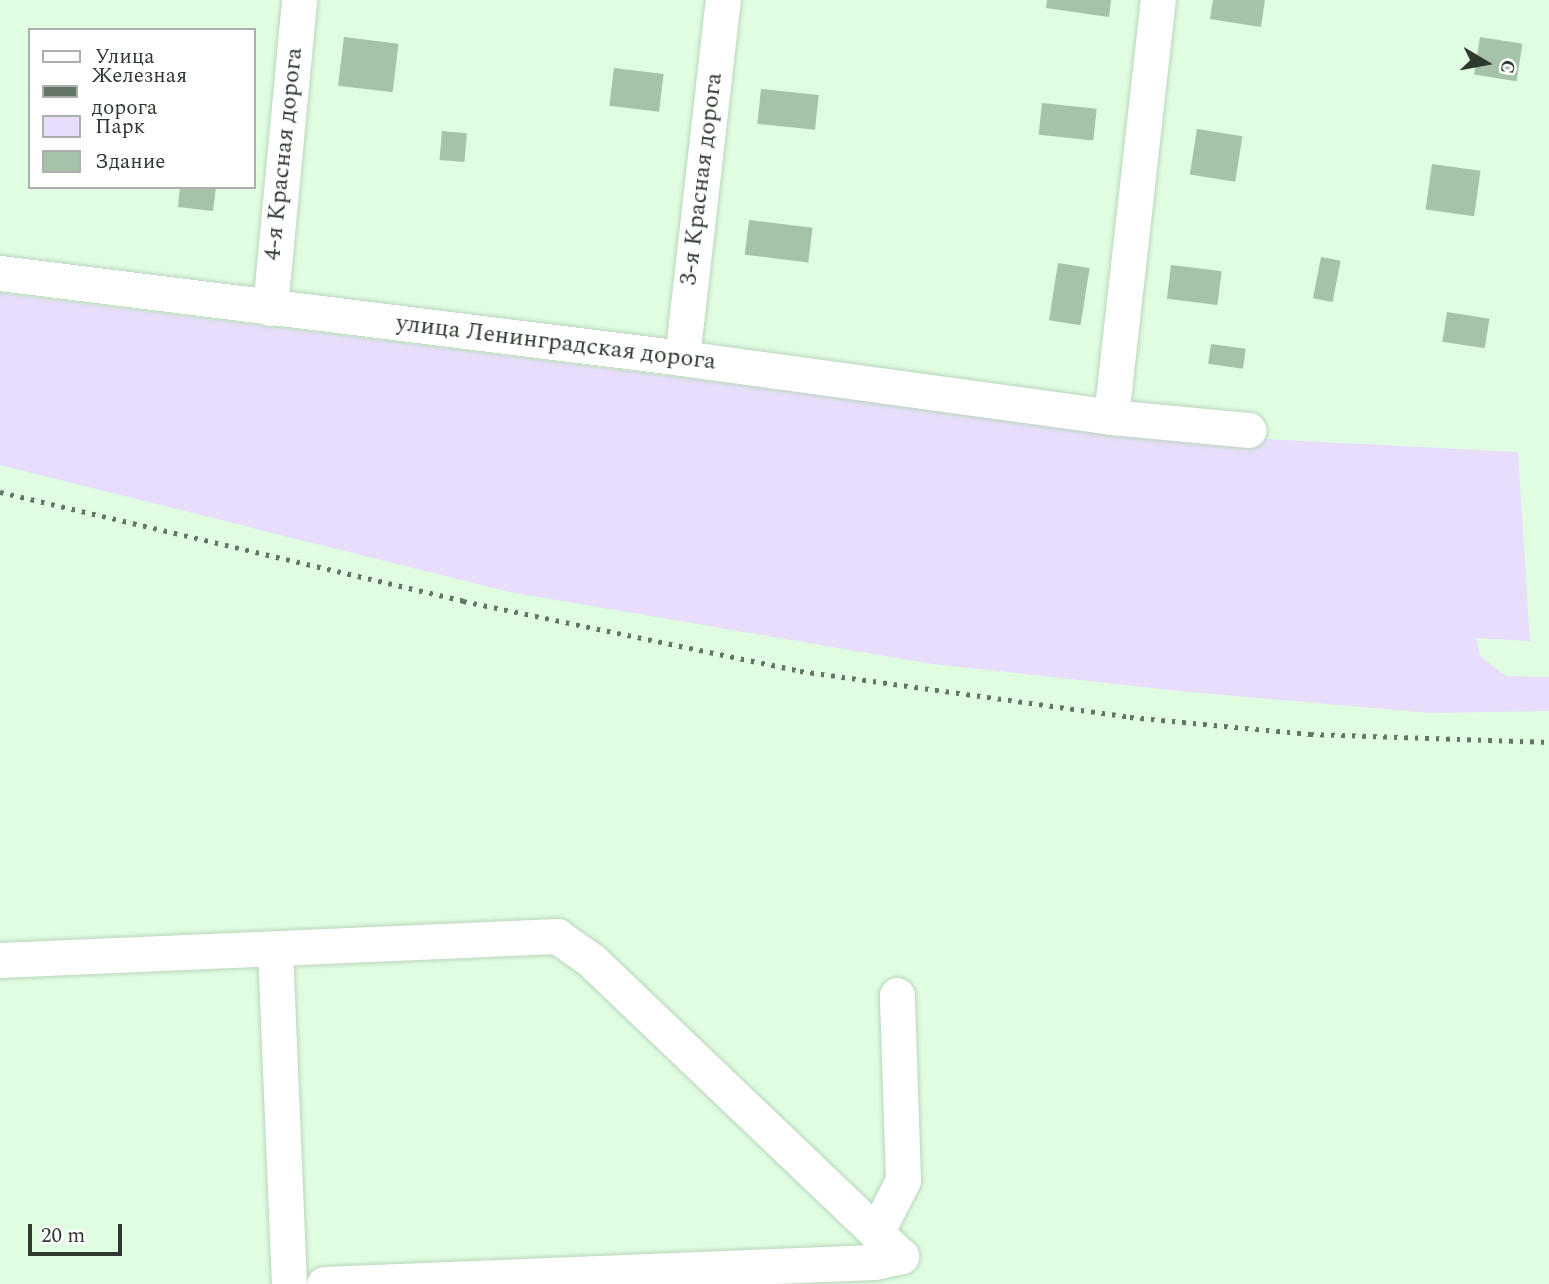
<!DOCTYPE html>
<html>
<head>
<meta charset="utf-8">
<style>
	body { margin:0 }
	#map { position:relative; width:1549px; height:1284px; overflow:hidden; background:#e0fde2; font-family:Spectral,serif }
	div>[style] { position:absolute }
	.green>* { inset:0; background:#e8defc }
	.building>* { inset:0; background:#a6c2a9; transform-origin:0 0 }
	.roads { filter:drop-shadow(0 0 2px #b9d5bb) drop-shadow(0 0 2px #b9d5bb) }
	.minor>* { height:35px; margin:-17.5px; padding:0 17.5px; transform-origin:17.5px; border-radius:17.5px; background:#fff }
	.rail>* { height:5px; margin-top:-2.5px; transform-origin:0; background:repeating-linear-gradient(90deg,#647565 0 3.5px,transparent 0 10.5px) }
	span { translate:-50% -50%; white-space:nowrap; text-align:center; line-height:1.15; -webkit-text-stroke:6px #fff; paint-order:stroke }
	.street-label { font-size:24px; color:#2e392f }
	.legend { position:absolute; left:28px; top:28px; width:228px; height:161px; box-sizing:border-box; background:#fff; border:2px solid #abb0ac; margin:0; padding:9px 12px; list-style:none; font-size:21px; color:#2e392f }
	.legend li { display:flex; align-items:center; gap:14px; height:35px }
	.legend b { width:35px; border:2px solid #abb0ac }
	.north { position:absolute; left:1451px; top:28px; width:70px; height:70px; -webkit-text-stroke:5px #fff; paint-order:stroke; rotate:100deg; font-size:19px; font-weight:700; line-height:28px; text-align:center; color:#2e392f }
	.north::after { content:''; display:block; margin:auto; width:24px; height:32px; background:#2e392f; clip-path:polygon(50% 0,100% 100%,50% 72%,0 100%) }
	.scale { position:absolute; left:28px; top:1224px; width:94px; height:32px; box-sizing:border-box; border:4px solid #2e392f; border-top:0; padding-left:9px; font-size:21px; line-height:24px; white-space:nowrap; color:#2e392f; -webkit-text-stroke:5px #fff; paint-order:stroke }
</style>
</head>
<body>
<div id="map">
	<div class="green">
		<div style="clip-path:polygon(0 293px,1112px 431px,1518px 452px,1530px 641px,1476px 638px,1481px 657px,1506px 676px,1549px 677px,1549px 711px,1430px 713px,1189px 692px,932px 664px,509px 592px,0 465px)"></div>
	</div>
	<div class="building">
		<div style="clip-path:polygon(1047px 0,1111px 0,1109px 17px,1046px 8px)"></div>
		<div style="clip-path:polygon(1213px 0,1265px 0,1261px 27px,1210px 19px)"></div>
		<div style="left:344px;top:37px;width:55px;height:49px;rotate:7deg"></div>
		<div style="left:1480px;top:37px;width:43px;height:38px;rotate:9deg"></div>
		<div style="left:614px;top:68px;width:50px;height:38px;rotate:7deg"></div>
		<div style="left:761px;top:89px;width:58px;height:35px;rotate:6deg"></div>
		<div style="left:1042px;top:103px;width:55px;height:32px;rotate:6deg"></div>
		<div style="left:1197px;top:129px;width:46px;height:46px;rotate:9deg"></div>
		<div style="left:442px;top:131px;width:25px;height:29px;rotate:5deg"></div>
		<div style="left:1432px;top:164px;width:49px;height:46px;rotate:8deg"></div>
		<div style="clip-path:polygon(180px 187px,216px 187px,213px 211px,178px 207px)"></div>
		<div style="left:749px;top:220px;width:64px;height:35px;rotate:7deg"></div>
		<div style="left:1321px;top:257px;width:20px;height:42px;rotate:11deg"></div>
		<div style="left:1058px;top:263px;width:32px;height:58px;rotate:9deg"></div>
		<div style="left:1171px;top:265px;width:51px;height:34px;rotate:7deg"></div>
		<div style="left:1447px;top:312px;width:43px;height:30px;rotate:9deg"></div>
		<div style="left:1211px;top:344px;width:35px;height:20px;rotate:8deg"></div>
	</div>
	<div class="roads">
		<div class="minor">
			<div style="left:0;top:273px;width:687px;rotate:7.1deg"></div>
			<div style="left:682px;top:358px;width:433px;rotate:7.8deg"></div>
			<div style="left:1111px;top:417px;width:138px;rotate:5.4deg"></div>
			<div style="left:270px;top:308px;width:309px;rotate:-84.6deg"></div>
			<div style="left:682px;top:358px;width:360px;rotate:-83.5deg"></div>
			<div style="left:1111px;top:417px;width:420px;rotate:-83.6deg"></div>
			<div style="left:275px;top:950px;width:334px;rotate:87.6deg"></div>
			<div style="left:0;top:960px;width:558px;rotate:-2.47deg"></div>
			<div style="left:557px;top:936px;width:42px;rotate:35.2deg"></div>
			<div style="left:591px;top:960px;width:429px;rotate:43.7deg"></div>
			<div style="left:876px;top:1233px;width:59px;rotate:-63deg"></div>
			<div style="left:903px;top:1180px;width:185px;rotate:-91.9deg"></div>
			<div style="left:324px;top:1284px;width:551px;rotate:-2.29deg"></div>
			<div style="left:875px;top:1262px;width:27px;rotate:-13deg"></div>
		</div>
	</div>
	<div class="rail">
		<div style="left:0;top:492px;width:476px;rotate:13.2deg"></div>
		<div style="left:463px;top:601px;width:344px;rotate:11.7deg"></div>
		<div style="left:800px;top:671px;width:333px;rotate:7.9deg"></div>
		<div style="left:1130px;top:717px;width:181px;rotate:5.4deg"></div>
		<div style="left:1310px;top:734px;width:239px;rotate:1.9deg"></div>
	</div>
	<div class="street-label">
		<span style="left:284px;top:154px;rotate:-84deg">4-я Красная дорога</span>
		<span style="left:702px;top:179px;rotate:-83deg">3-я Красная дорога</span>
		<span style="left:556px;top:343px;rotate:7deg">улица Ленинградская дорога</span>
	</div>
	<ul class="legend">
	<li><b style="height:9px;background:#fff"></b>Улица</li>
	<li><b style="height:9px;background:#647565"></b>Железная дорога</li>
	<li><b style="height:19px;background:#e8defc"></b>Парк</li>
	<li><b style="height:19px;background:#a6c2a9"></b>Здание</li>
	</ul>
	<div class="north">С</div>
	<div class="scale">20 m</div>
</div>
</body>
</html>
